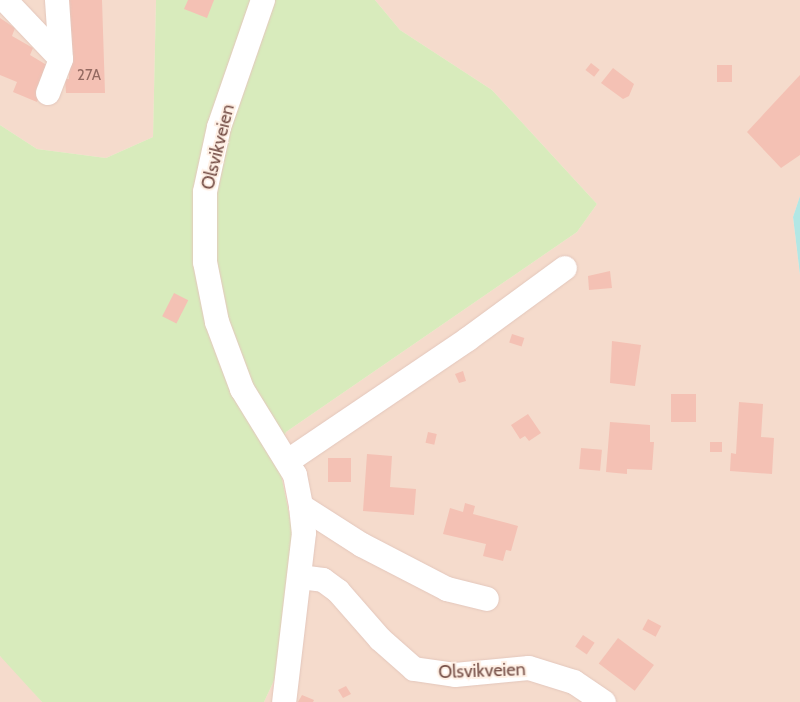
<!DOCTYPE html>
<html>
<head>
<meta charset="utf-8">
<style>
	body { margin:0 }
	#map { position:relative; width:800px; height:702px; overflow:hidden; background:#fdebdd; font-family:Cabin,sans-serif }
	div>[style] { position:absolute }
	.residential>* { inset:0; background:#f5dbcc }
	.green>* { inset:0; background:#d8ebbc }
	.water>* { inset:0; background:#b2e7e5 }
	.building>* { inset:0; background:#f4c1b4; transform-origin:0 0 }
	.roads { filter:drop-shadow(0 0 1px #e3c7bc) drop-shadow(0 0 1px #e3c7bc) }
	.minor>* { height:24px; margin:-12px; padding:0 12px; transform-origin:12px; border-radius:12px; background:#fff }
	span { translate:-50% -50%; white-space:nowrap; text-align:center; line-height:1.15; -webkit-text-stroke:4px #fff0e5; paint-order:stroke }
	.number-label { font-size:15px; color:#946a61 }
	.number-label span { -webkit-text-stroke-width:0 }
	.street-label { font-size:18px; color:#744d45 }
</style>
</head>
<body>
<div id="map">
	<div class="residential">
		<div style="clip-path:polygon(0 0,156px 0,153px 137px,106px 158px,37px 149px,0 125px)"></div>
		<div style="clip-path:polygon(375px 0,800px 0,800px 196px,793px 217px,800px 275px,800px 702px,264px 702px,278px 672px,295px 542px,277px 455px,286px 432px,577px 232px,597px 204px,492px 90px,400px 30px)"></div>
		<div style="clip-path:polygon(0 656px,8px 662px,42px 702px,0 702px)"></div>
	</div>
	<div class="green">
		<div style="clip-path:polygon(156px 0,375px 0,400px 30px,492px 90px,597px 204px,577px 232px,286px 432px,277px 455px,295px 542px,278px 672px,264px 702px,42px 702px,0 656px,0 125px,37px 149px,106px 158px,153px 137px)"></div>
	</div>
	<div class="water">
		<div style="clip-path:polygon(800px 196px,800px 275px,793px 217px)"></div>
	</div>
	<div class="building">
		<div style="clip-path:polygon(67px 0,102px 0,105px 93px,66px 93px,65px 79px,69px 79px)"></div>
		<div style="clip-path:polygon(188px 0,214px 0,207px 18px,184px 9px)"></div>
		<div style="clip-path:polygon(0 18px,15px 28px,12px 36px,33px 48px,30px 55px,50px 67px,37px 102px,13px 92px,17px 82px,0 75px)"></div>
		<div style="left:591px;top:63px;width:11px;height:9px;rotate:38deg"></div>
		<div style="left:717px;top:65px;width:15px;height:17px"></div>
		<div style="clip-path:polygon(613px 68px,634px 84px,629px 96px,623px 99px,601px 83px)"></div>
		<div style="clip-path:polygon(800px 75px,800px 155px,781px 168px,747px 132px)"></div>
		<div style="clip-path:polygon(610px 271px,612px 288px,589px 290px,588px 276px)"></div>
		<div style="left:174px;top:293px;width:16px;height:26px;rotate:27deg"></div>
		<div style="left:512px;top:334px;width:13px;height:9px;rotate:18deg"></div>
		<div style="clip-path:polygon(612px 341px,641px 345px,635px 386px,610px 383px)"></div>
		<div style="clip-path:polygon(463px 371px,466px 381px,459px 383px,455px 374px)"></div>
		<div style="left:671px;top:394px;width:25px;height:28px"></div>
		<div style="clip-path:polygon(739px 402px,763px 404px,761px 437px,774px 438px,772px 474px,730px 471px,731px 453px,736px 454px)"></div>
		<div style="clip-path:polygon(528px 414px,541px 433px,529px 441px,525px 436px,520px 439px,511px 425px)"></div>
		<div style="clip-path:polygon(610px 422px,650px 425px,650px 442px,654px 442px,652px 470px,627px 469px,627px 474px,606px 472px)"></div>
		<div style="left:428px;top:432px;width:9px;height:11px;rotate:13deg"></div>
		<div style="left:710px;top:442px;width:12px;height:10px"></div>
		<div style="left:581px;top:448px;width:21px;height:21px;rotate:5deg"></div>
		<div style="clip-path:polygon(367px 454px,392px 456px,390px 487px,416px 489px,414px 515px,363px 511px)"></div>
		<div style="left:328px;top:458px;width:23px;height:24px"></div>
		<div style="clip-path:polygon(465px 503px,475px 506px,473px 514px,518px 526px,511px 551px,506px 550px,503px 561px,483px 556px,486px 544px,443px 534px,450px 508px,463px 512px)"></div>
		<div style="left:648px;top:619px;width:15px;height:12px;rotate:28deg"></div>
		<div style="left:583px;top:635px;width:14px;height:14px;rotate:34deg"></div>
		<div style="left:618px;top:638px;width:45px;height:32px;rotate:37deg"></div>
		<div style="clip-path:polygon(346px 686px,351px 694px,343px 698px,338px 690px)"></div>
		<div style="clip-path:polygon(302px 695px,314px 700px,313px 702px,298px 702px)"></div>
	</div>
	<div class="roads">
		<div class="minor">
			<div style="left:5px;top:0;width:81px;rotate:46.5deg"></div>
			<div style="left:263px;top:0;width:134px;rotate:109.1deg"></div>
			<div style="left:219px;top:127px;width:66px;rotate:102.2deg"></div>
			<div style="left:205px;top:192px;width:70px;rotate:90deg"></div>
			<div style="left:205px;top:262px;width:61px;rotate:78.7deg"></div>
			<div style="left:217px;top:322px;width:72px;rotate:69.5deg"></div>
			<div style="left:242px;top:389px;width:101px;rotate:58.4deg"></div>
			<div style="left:295px;top:475px;width:32px;rotate:79deg"></div>
			<div style="left:301px;top:506px;width:27px;rotate:84deg"></div>
			<div style="left:304px;top:533px;width:170px;rotate:96.7deg"></div>
			<div style="left:48px;top:93px;width:36px;rotate:-69deg"></div>
			<div style="left:61px;top:59px;width:59px;rotate:-93.9deg"></div>
			<div style="left:288px;top:461px;width:217px;rotate:-34.1deg"></div>
			<div style="left:468px;top:339px;width:120px;rotate:-36.2deg"></div>
			<div style="left:301px;top:506px;width:72px;rotate:32.6deg"></div>
			<div style="left:362px;top:545px;width:96px;rotate:27.4deg"></div>
			<div style="left:447px;top:589px;width:41px;rotate:14deg"></div>
			<div style="left:300px;top:577px;width:23px;rotate:7deg"></div>
			<div style="left:323px;top:580px;width:19px;rotate:36deg"></div>
			<div style="left:338px;top:591px;width:64px;rotate:48.8deg"></div>
			<div style="left:380px;top:639px;width:45px;rotate:41.4deg"></div>
			<div style="left:414px;top:669px;width:41px;rotate:8.3deg"></div>
			<div style="left:455px;top:675px;width:74px;rotate:-5.4deg"></div>
			<div style="left:529px;top:668px;width:47px;rotate:17.3deg"></div>
			<div style="left:574px;top:682px;width:36px;rotate:34deg"></div>
		</div>
	</div>
	<div class="number-label">
		<span style="left:89px;top:76px">27A</span>
	</div>
	<div class="street-label">
		<span style="left:218px;top:147px;rotate:-76deg">Olsvikveien</span>
		<span style="left:482px;top:671px;rotate:-2deg">Olsvikveien</span>
	</div>
</div>
</body>
</html>
